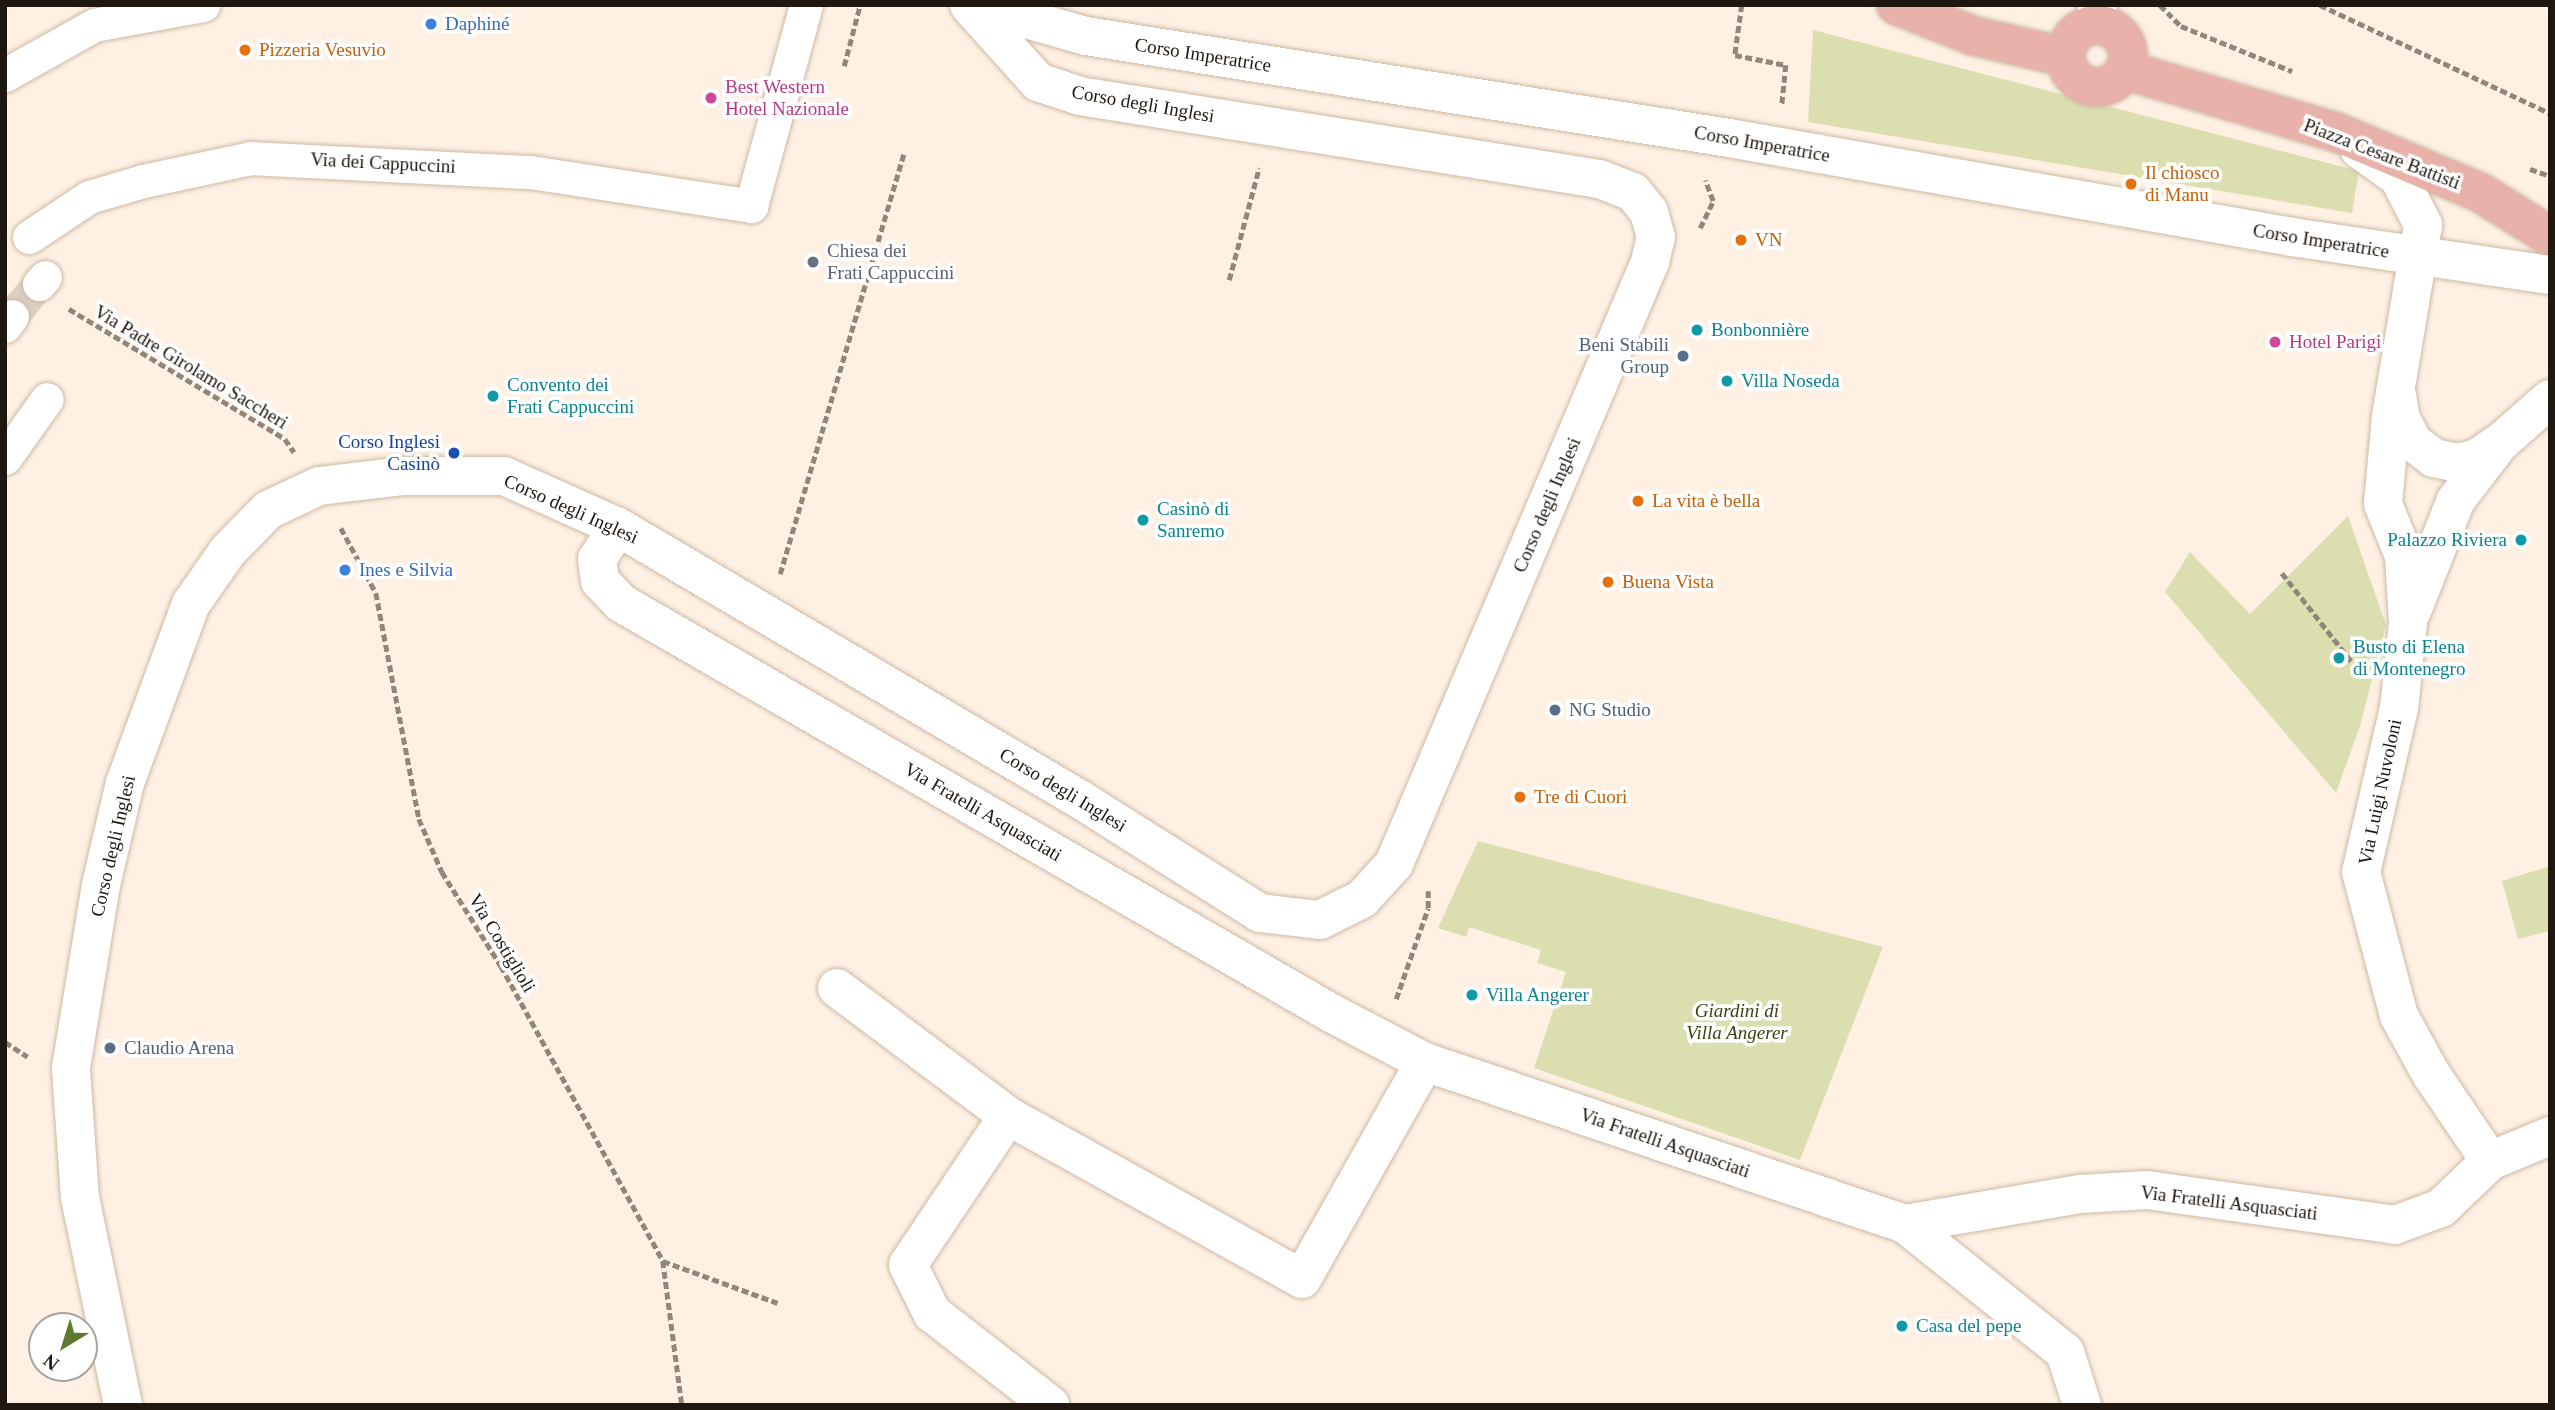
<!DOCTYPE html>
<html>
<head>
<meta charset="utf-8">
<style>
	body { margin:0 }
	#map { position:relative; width:2555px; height:1410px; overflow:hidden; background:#fef1e4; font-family:Georgia,serif }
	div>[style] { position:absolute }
	.green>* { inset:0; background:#dbdfb0 }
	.pedestrian-tunnel>* { height:33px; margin-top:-16.5px; transform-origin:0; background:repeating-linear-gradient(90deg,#ddd0c4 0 33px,transparent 0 50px) }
	.path>* { height:4.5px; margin-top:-2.25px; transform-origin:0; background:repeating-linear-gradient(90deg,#90867c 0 7px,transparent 0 10.5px) }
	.roads { filter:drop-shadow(0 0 2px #ceb9a4) drop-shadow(0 0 2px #ceb9a4) }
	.pedestrian>* { height:33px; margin:-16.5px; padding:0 16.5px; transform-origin:16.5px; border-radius:16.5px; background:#fff }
	.minor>* { height:38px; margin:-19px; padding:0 19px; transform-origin:19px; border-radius:19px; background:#fff }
	.primary>* { height:38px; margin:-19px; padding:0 19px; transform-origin:19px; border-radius:19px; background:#e8b2aa }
	.primary>.ring { margin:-19px; padding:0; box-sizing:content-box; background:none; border:38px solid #e8b2aa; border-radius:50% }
	.dots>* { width:19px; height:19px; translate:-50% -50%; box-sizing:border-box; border:4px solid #fff; border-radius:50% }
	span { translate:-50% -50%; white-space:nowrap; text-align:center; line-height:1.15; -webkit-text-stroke:7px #fff; paint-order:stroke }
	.shop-label { font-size:19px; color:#366cbe }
	.left { translate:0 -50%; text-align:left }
	.food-label { font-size:19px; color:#c56008 }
	.street-label { font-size:19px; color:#1f1810 }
	.hotel-label { font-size:19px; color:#b23c85 }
	.worship-label { font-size:19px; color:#5b616d }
	.culture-label { font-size:19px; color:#0d838f }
	.right { translate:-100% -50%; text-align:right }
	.service-label { font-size:19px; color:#4e5e75 }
	.transit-label { font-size:19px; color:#164399 }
	.park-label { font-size:19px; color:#3f4115; font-style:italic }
	.frame { position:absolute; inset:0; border:7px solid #1f1810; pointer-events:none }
	.north { position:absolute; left:28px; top:1312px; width:70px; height:70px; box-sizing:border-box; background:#fff; border:2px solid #a5a39f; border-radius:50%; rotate:218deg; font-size:19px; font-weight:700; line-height:28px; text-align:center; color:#1f1810 }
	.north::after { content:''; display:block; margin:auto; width:24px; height:32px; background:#5e7a2e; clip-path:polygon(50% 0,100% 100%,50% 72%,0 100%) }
</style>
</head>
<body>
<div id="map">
	<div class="green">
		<div style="clip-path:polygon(1813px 30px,2359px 171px,2352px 213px,1808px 122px)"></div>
		<div style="clip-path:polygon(2348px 516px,2386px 625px,2360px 726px,2336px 793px,2165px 592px,2190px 552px,2250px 614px)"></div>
		<div style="clip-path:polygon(1478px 841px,1883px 947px,1800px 1160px,1534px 1068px,1566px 972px,1537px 963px,1541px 950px,1469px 927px,1466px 937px,1438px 928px)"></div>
		<div style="clip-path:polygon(2550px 866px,2550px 931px,2518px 939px,2502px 881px)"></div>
	</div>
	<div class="pedestrian-tunnel">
		<div style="left:12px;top:316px;width:42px;rotate:-49.8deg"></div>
	</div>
	<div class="path">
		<div style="left:1742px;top:5px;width:50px;rotate:98deg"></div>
		<div style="left:1735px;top:55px;width:52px;rotate:11.1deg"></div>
		<div style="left:1786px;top:65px;width:40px;rotate:95.7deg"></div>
		<div style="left:2160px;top:5px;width:30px;rotate:45deg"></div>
		<div style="left:2181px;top:26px;width:120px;rotate:22.1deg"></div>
		<div style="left:2320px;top:5px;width:254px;rotate:25.2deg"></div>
		<div style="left:844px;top:66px;width:63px;rotate:-75.3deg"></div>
		<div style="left:2530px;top:169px;width:21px;rotate:19deg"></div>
		<div style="left:1700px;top:228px;width:30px;rotate:-64deg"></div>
		<div style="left:1713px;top:201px;width:22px;rotate:-111deg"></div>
		<div style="left:1229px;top:280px;width:116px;rotate:-75deg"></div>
		<div style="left:69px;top:309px;width:252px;rotate:31deg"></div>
		<div style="left:285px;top:439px;width:16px;rotate:55deg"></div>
		<div style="left:341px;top:528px;width:74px;rotate:61.7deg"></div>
		<div style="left:376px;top:593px;width:230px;rotate:79.2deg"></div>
		<div style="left:419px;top:819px;width:58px;rotate:66.5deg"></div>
		<div style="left:442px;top:872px;width:111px;rotate:57.9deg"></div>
		<div style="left:501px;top:966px;width:337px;rotate:61.2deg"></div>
		<div style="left:663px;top:1261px;width:145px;rotate:82.5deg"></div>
		<div style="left:2282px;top:573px;width:126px;rotate:51.8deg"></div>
		<div style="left:780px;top:574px;width:440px;rotate:-73.6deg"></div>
		<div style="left:1396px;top:999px;width:96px;rotate:-70.6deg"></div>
		<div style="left:1428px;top:908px;width:17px;rotate:-90deg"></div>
		<div style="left:5px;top:1042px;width:27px;rotate:33deg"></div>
		<div style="left:663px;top:1261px;width:122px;rotate:20.1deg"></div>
	</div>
	<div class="roads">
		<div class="pedestrian">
			<div style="left:5px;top:75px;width:102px;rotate:-29.3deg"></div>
			<div style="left:94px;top:25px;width:111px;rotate:-10.4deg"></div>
			<div style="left:29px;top:237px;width:72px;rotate:-33.7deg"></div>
			<div style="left:89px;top:197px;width:56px;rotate:-16.5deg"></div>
			<div style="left:143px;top:181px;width:110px;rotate:-12deg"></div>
			<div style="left:251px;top:158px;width:279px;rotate:2.9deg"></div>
			<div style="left:530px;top:172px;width:224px;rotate:8.7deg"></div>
			<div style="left:751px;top:206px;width:208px;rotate:-74.7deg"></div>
			<div style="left:39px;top:284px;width:9px;rotate:-49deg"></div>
			<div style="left:5px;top:326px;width:12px;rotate:-55deg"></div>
			<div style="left:5px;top:458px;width:72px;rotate:-54.6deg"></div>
		</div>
		<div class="minor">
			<div style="left:977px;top:5px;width:113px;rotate:15.9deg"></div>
			<div style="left:1086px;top:36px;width:651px;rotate:9.01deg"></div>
			<div style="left:1729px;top:138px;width:572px;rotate:9.97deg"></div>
			<div style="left:2292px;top:237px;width:261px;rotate:8.4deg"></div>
			<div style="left:2094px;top:25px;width:20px;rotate:-79deg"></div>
			<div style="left:2359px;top:149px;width:49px;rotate:35.9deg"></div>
			<div style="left:2399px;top:178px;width:53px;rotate:62.9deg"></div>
			<div style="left:2423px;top:225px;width:195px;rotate:99.5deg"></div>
			<div style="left:2391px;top:417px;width:87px;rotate:95.3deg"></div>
			<div style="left:2383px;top:504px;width:56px;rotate:68deg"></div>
			<div style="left:2404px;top:556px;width:67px;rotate:86.6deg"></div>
			<div style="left:2408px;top:623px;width:85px;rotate:96deg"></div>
			<div style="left:2399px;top:708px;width:168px;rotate:103deg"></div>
			<div style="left:2361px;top:872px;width:149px;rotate:75.2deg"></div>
			<div style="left:2399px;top:1016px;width:66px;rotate:61.1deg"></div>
			<div style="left:2431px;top:1074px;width:105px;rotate:55.9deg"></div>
			<div style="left:2490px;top:1161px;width:65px;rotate:-22.6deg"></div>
			<div style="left:2397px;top:396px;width:23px;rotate:80deg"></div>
			<div style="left:2401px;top:419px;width:27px;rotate:62deg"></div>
			<div style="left:2414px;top:443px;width:25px;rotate:37deg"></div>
			<div style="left:2434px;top:458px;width:25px;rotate:12deg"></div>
			<div style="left:2458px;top:463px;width:20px;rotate:-15deg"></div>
			<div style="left:2477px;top:458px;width:29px;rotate:-34deg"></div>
			<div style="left:2501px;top:442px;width:65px;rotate:-41.3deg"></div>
			<div style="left:618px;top:527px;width:38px;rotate:123deg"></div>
			<div style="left:597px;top:559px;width:22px;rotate:82deg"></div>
			<div style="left:600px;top:581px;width:30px;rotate:46deg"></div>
			<div style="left:621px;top:603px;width:822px;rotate:30deg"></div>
			<div style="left:1333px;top:1014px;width:104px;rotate:27.6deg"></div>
			<div style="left:1425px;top:1062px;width:507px;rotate:18.65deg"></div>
			<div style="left:1905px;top:1224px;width:205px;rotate:38.7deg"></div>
			<div style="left:2065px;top:1352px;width:56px;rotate:72.2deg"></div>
			<div style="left:2412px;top:611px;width:119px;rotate:-68.4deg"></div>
			<div style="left:2456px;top:500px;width:66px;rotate:-52.4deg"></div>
			<div style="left:837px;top:988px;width:214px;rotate:36.8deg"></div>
			<div style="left:1008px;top:1116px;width:336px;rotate:29deg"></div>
			<div style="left:1302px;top:1279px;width:249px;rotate:-60.5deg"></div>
			<div style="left:1008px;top:1116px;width:179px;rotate:123.9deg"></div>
			<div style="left:908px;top:1265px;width:54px;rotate:63.4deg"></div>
			<div style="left:932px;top:1313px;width:150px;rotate:37.9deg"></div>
			<div style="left:1905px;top:1224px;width:179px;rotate:-9.7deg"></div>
			<div style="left:2081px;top:1194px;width:66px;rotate:-3.5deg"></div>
			<div style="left:2147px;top:1190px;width:250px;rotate:8deg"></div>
			<div style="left:2395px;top:1225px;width:49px;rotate:-20.3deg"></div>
			<div style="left:2441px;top:1208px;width:68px;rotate:-43.8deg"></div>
			<div style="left:123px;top:1405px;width:211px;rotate:-101.7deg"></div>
			<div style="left:80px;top:1198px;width:130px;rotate:-94deg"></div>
			<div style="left:71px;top:1068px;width:185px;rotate:-80.7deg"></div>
			<div style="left:101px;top:885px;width:105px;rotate:-76.8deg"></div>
			<div style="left:125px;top:783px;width:191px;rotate:-69.8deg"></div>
			<div style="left:191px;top:604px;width:65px;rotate:-55.1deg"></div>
			<div style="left:228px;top:551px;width:57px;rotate:-45.7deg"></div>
			<div style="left:268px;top:510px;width:56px;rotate:-25.2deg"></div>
			<div style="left:319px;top:486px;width:86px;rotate:-6.7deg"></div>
			<div style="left:404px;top:476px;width:100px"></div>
			<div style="left:504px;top:476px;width:125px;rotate:24.1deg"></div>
			<div style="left:618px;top:527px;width:537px;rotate:30.52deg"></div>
			<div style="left:1081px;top:800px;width:212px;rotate:32.3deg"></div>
			<div style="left:1260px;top:913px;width:60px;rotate:6.7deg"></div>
			<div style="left:1320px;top:920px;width:47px;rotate:-26.6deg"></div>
			<div style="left:1362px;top:899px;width:47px;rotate:-47.6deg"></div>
			<div style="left:1394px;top:864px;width:654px;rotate:-66.96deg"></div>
			<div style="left:1650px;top:262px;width:26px;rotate:-77deg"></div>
			<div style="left:1656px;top:237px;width:26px;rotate:-106deg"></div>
			<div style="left:1649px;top:212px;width:26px;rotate:-129deg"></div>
			<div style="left:1633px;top:192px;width:36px;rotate:-159deg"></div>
			<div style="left:1599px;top:179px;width:526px;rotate:-170.91deg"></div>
			<div style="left:1080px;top:96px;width:44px;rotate:-161.6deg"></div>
			<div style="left:1038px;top:82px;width:103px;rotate:-131.9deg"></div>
		</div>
		<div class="primary">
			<div style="left:1896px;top:5px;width:84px;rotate:21.7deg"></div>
			<div style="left:1974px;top:36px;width:94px;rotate:12.9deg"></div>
			<div class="ring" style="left:2066px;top:25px;width:24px;height:24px"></div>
			<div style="left:2125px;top:70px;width:220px;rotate:16.4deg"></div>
			<div style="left:2336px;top:132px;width:157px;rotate:22.8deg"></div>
			<div style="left:2481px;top:193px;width:81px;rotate:31.9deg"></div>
		</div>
	</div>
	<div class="dots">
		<div style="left:431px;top:24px;background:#3f7fe0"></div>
		<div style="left:245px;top:50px;background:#e8710a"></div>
		<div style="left:711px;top:98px;background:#d1479c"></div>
		<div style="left:2131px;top:184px;background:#e8710a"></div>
		<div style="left:1741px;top:240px;background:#e8710a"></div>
		<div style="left:813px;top:262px;background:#6b7280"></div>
		<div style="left:1697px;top:330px;background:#0f9aa8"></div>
		<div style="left:2275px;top:342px;background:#d1479c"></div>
		<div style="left:1683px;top:356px;background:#5c6f8a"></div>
		<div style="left:1727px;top:381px;background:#0f9aa8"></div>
		<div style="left:493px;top:396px;background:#0f9aa8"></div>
		<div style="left:454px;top:453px;background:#1a4fb4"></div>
		<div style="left:1638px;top:501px;background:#e8710a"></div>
		<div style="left:1143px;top:520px;background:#0f9aa8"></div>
		<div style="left:2521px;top:540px;background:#0f9aa8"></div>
		<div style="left:345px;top:570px;background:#3f7fe0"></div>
		<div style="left:1608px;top:582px;background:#e8710a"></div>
		<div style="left:2339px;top:658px;background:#0f9aa8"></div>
		<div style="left:1555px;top:710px;background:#5c6f8a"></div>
		<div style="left:1520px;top:797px;background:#e8710a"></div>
		<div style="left:1472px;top:995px;background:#0f9aa8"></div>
		<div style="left:110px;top:1048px;background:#5c6f8a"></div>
		<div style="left:1902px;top:1326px;background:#0f9aa8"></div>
	</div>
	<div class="shop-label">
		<span class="left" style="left:445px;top:24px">Daphiné</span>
		<span class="left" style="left:359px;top:570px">Ines e Silvia</span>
	</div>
	<div class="food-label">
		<span class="left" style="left:259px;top:50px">Pizzeria Vesuvio</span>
		<span class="left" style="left:2145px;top:184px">Il chiosco<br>di Manu</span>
		<span class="left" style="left:1755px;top:240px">VN</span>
		<span class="left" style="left:1652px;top:501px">La vita è bella</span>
		<span class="left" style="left:1622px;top:582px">Buena Vista</span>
		<span class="left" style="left:1534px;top:797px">Tre di Cuori</span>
	</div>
	<div class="street-label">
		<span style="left:1203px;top:55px;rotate:9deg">Corso Imperatrice</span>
		<span style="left:1143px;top:104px;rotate:10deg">Corso degli Inglesi</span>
		<span style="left:1762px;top:144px;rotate:10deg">Corso Imperatrice</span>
		<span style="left:2382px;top:154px;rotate:21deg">Piazza Cesare Battisti</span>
		<span style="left:383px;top:163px;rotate:3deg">Via dei Cappuccini</span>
		<span style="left:2321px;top:241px;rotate:9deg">Corso Imperatrice</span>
		<span style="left:191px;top:367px;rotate:31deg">Via Padre Girolamo Saccheri</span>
		<span style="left:1547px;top:505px;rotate:-67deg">Corso degli Inglesi</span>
		<span style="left:571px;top:509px;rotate:24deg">Corso degli Inglesi</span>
		<span style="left:1063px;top:790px;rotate:31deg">Corso degli Inglesi</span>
		<span style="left:2380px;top:792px;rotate:-78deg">Via Luigi Nuvoloni</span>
		<span style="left:983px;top:812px;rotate:30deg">Via Fratelli Asquasciati</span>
		<span style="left:113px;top:846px;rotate:-77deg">Corso degli Inglesi</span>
		<span style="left:502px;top:943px;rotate:59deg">Via Costiglioli</span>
		<span style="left:1665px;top:1143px;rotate:19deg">Via Fratelli Asquasciati</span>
		<span style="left:2229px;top:1203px;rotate:7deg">Via Fratelli Asquasciati</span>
	</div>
	<div class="hotel-label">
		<span class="left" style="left:725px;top:98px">Best Western<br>Hotel Nazionale</span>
		<span class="left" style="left:2289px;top:342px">Hotel Parigi</span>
	</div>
	<div class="worship-label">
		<span class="left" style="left:827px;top:262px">Chiesa dei<br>Frati Cappuccini</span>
	</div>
	<div class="culture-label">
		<span class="left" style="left:1711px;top:330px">Bonbonnière</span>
		<span class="left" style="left:1741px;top:381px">Villa Noseda</span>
		<span class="left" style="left:507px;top:396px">Convento dei<br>Frati Cappuccini</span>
		<span class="left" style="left:1157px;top:520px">Casinò di<br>Sanremo</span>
		<span class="right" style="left:2507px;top:540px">Palazzo Riviera</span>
		<span class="left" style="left:2353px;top:658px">Busto di Elena<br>di Montenegro</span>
		<span class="left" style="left:1486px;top:995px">Villa Angerer</span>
		<span class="left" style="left:1916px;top:1326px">Casa del pepe</span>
	</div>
	<div class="service-label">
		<span class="right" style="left:1669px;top:356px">Beni Stabili<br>Group</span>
		<span class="left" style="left:1569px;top:710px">NG Studio</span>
		<span class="left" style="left:124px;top:1048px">Claudio Arena</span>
	</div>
	<div class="transit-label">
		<span class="right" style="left:440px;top:453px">Corso Inglesi<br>Casinò</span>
	</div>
	<div class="park-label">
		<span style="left:1737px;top:1022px">Giardini di<br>Villa Angerer</span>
	</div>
	<div class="frame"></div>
	<div class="north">N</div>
</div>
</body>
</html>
